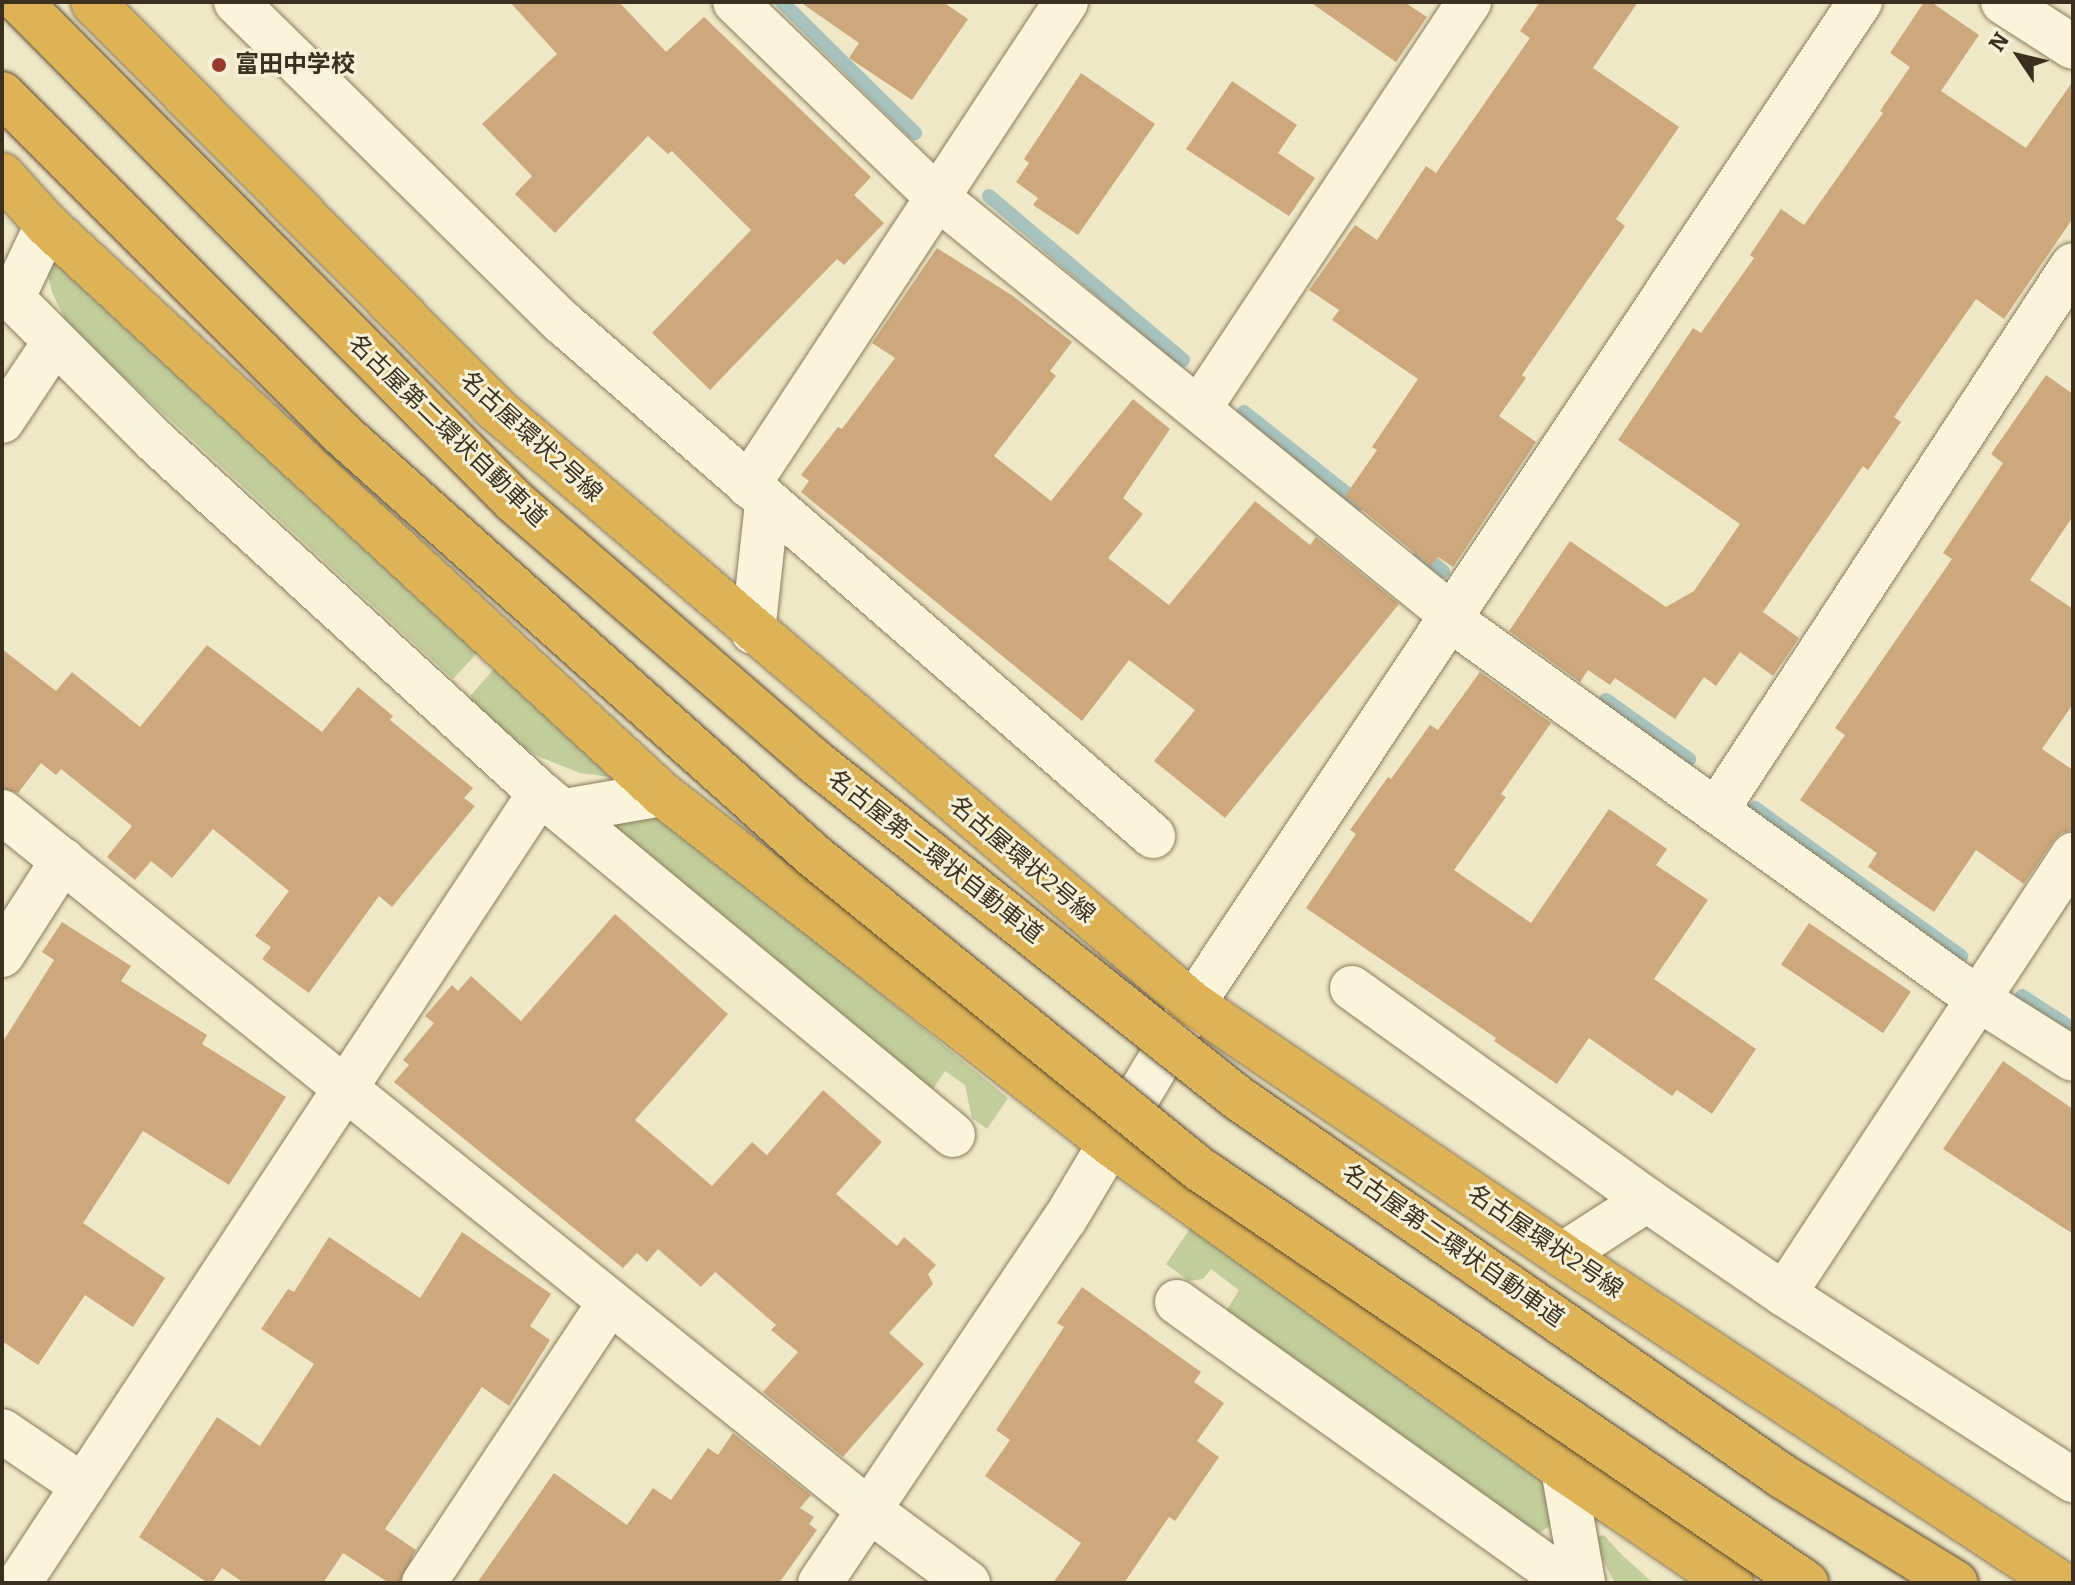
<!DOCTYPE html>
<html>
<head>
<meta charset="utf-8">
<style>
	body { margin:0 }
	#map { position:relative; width:2075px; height:1585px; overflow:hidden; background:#efe8c7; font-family:Bitter,"Noto Sans JP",serif }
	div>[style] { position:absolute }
	.green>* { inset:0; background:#c1cd9a }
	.stream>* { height:14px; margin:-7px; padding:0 7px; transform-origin:7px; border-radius:7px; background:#a8c3be }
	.building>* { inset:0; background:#cda87c; transform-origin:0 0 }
	.roads { filter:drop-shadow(0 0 2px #8b7b5c) drop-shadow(0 0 2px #8b7b5c) }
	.minor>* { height:44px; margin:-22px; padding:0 22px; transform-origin:22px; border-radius:22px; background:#f9f4da }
	.highway>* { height:44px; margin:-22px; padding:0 22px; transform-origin:22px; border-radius:22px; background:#deb358 }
	.bridges { filter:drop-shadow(0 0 2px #594830) drop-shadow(0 0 2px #594830) }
	.highway-bridge>* { height:44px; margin:-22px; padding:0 22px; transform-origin:22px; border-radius:22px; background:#deb358 }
	.dots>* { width:22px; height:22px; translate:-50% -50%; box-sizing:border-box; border:4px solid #f6f1d6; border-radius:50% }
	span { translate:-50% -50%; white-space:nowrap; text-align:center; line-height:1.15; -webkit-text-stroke:6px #f6f1d6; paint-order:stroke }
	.poi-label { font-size:24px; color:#3b3020; font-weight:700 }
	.left { translate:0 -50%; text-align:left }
	.street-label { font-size:24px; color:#3b3020 }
	.frame { position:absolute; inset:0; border:4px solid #3b3020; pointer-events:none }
	.north { position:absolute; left:1979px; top:16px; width:80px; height:80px; -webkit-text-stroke:6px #f6f1d6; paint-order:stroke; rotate:305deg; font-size:22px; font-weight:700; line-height:32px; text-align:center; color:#3b3020 }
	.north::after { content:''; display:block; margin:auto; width:28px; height:36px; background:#3b3020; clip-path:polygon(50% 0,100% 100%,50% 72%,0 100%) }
</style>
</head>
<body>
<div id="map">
	<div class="green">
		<div style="clip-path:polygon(57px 239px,492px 637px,453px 679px,68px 326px,52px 292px,46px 267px)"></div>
		<div style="clip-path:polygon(507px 654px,623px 779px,580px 773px,540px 757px,510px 741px,472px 712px,471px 695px)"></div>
		<div style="clip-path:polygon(637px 809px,671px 821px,1008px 1098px,987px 1129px,972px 1118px,965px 1085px,945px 1071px,933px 1089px,921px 1086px,614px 827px,621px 814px)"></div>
		<div style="clip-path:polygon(1195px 1221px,1542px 1472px,1556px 1522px,1540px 1532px,1526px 1531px,1223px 1316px,1239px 1290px,1211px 1269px,1203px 1279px,1189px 1281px,1166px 1264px)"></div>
		<div style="clip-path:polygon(1604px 1535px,1621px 1554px,1653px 1583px,1615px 1583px,1595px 1546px,1599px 1536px)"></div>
	</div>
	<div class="stream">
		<div style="left:782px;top:2px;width:187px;rotate:44.6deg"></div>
		<div style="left:989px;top:196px;width:254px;rotate:40.2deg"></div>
		<div style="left:1244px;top:412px;width:148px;rotate:38.4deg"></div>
		<div style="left:1420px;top:552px;width:30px;rotate:40deg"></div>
		<div style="left:1606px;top:700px;width:102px;rotate:35.4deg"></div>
		<div style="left:1755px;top:808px;width:254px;rotate:35.7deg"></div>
		<div style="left:2022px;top:996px;width:61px;rotate:32.9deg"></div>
	</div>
	<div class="building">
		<div style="clip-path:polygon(510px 2px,619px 2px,666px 52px,704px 17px,871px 177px,854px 195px,884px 223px,844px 265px,837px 259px,710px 390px,652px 333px,751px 230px,672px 151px,668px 154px,648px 136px,555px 233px,515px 194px,532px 176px,482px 124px,557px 54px)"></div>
		<div style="clip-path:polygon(800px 2px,943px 2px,968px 19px,912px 100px,849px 58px,859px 43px)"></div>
		<div style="clip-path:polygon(1310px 2px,1404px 2px,1427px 17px,1396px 62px)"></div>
		<div style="clip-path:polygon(1540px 2px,1638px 2px,1593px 68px,1679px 127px,1616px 219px,1625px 226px,1522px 375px,1526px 378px,1499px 416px,1536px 442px,1453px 567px,1438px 557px,1431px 566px,1345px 496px,1377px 450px,1372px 447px,1418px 379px,1332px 320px,1339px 310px,1309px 290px,1355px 225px,1377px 240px,1426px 166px,1436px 173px,1530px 38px,1520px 31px)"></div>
		<div style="clip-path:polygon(1924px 2px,1931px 2px,1979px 35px,1941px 91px,2026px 148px,2073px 81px,2073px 218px,2004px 319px,1976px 299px,1894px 417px,1901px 422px,1868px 470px,1863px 466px,1763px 612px,1799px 638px,1773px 676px,1740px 652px,1716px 686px,1704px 677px,1675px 719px,1615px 678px,1610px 685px,1588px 670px,1580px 682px,1509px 631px,1570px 541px,1666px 607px,1694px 591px,1740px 524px,1618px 440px,1693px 328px,1701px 333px,1754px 258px,1750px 255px,1781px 209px,1804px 225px,1883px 113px,1880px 111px,1910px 67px,1890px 53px)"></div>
		<div style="clip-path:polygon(1081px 73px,1155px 124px,1078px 235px,1033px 205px,1038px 198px,1016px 182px,1029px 163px,1024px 159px)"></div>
		<div style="clip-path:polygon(1232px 81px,1297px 125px,1278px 153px,1315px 178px,1289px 216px,1186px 149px)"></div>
		<div style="clip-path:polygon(937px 248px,1013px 296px,1072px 342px,1050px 371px,1056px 376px,994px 456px,1051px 501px,1133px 399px,1170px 429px,1123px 498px,1143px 514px,1108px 558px,1169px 605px,1255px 501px,1310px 545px,1316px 537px,1399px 604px,1225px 818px,1154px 761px,1195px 710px,1129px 660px,1082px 721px,801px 492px,809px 481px,801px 475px,838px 427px,842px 429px,895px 358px,872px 343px)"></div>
		<div style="clip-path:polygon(2046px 375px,2073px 394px,2073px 516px,2030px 580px,2073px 609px,2073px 704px,2042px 749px,2073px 770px,2073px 830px,2061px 833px,2053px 841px,2024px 884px,1976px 850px,1934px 912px,1868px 867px,1877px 853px,1800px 800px,1845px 735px,1835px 728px,1952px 559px,1943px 553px,2003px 463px,1991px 454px)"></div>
		<div style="clip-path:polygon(207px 645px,322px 732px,358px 687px,393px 716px,390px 720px,473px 788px,464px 798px,475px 806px,392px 907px,379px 896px,309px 993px,262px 959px,271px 947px,255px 936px,289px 891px,213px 829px,172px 878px,151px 861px,135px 880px,107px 857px,132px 826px,61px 769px,56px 775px,41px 763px,18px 793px,2px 788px,2px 649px,56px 691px,72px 672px,140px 727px)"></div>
		<div style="clip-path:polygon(1480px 672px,1551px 723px,1501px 794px,1506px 797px,1454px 870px,1531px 923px,1609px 809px,1667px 849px,1656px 865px,1708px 900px,1654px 979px,1756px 1049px,1712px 1114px,1677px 1090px,1672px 1096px,1589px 1038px,1557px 1084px,1494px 1041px,1496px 1038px,1306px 908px,1356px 834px,1350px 830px,1388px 777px,1391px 779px,1430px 725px,1438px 730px)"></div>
		<div style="clip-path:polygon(615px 914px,728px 1014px,635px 1120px,712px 1186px,752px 1142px,767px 1155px,823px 1090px,882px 1142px,836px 1194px,897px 1246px,904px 1237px,936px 1265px,928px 1274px,933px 1284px,889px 1333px,924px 1364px,843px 1457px,763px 1392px,798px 1352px,771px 1330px,776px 1325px,715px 1272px,701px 1287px,658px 1249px,647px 1262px,637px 1253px,623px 1268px,394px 1082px,409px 1065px,403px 1060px,434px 1023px,425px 1016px,452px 985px,458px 991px,471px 976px,521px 1021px)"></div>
		<div style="clip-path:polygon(62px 922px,131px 966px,121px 981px,207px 1035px,202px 1044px,286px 1097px,229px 1185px,143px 1131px,83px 1223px,165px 1278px,133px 1327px,85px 1295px,38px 1365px,2px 1341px,2px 1043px,54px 960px,42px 952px)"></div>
		<div style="left:1809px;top:923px;width:123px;height:50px;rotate:34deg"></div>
		<div style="clip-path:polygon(2003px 1061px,2073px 1109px,2073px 1234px,1943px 1149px)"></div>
		<div style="clip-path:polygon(462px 1232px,551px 1294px,530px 1326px,550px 1340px,509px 1406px,482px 1387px,385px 1529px,416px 1550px,399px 1583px,389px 1583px,343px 1553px,323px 1583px,244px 1583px,222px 1568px,212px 1583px,208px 1583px,139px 1537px,217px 1417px,260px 1446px,314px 1364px,261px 1329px,288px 1289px,294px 1292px,329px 1237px,420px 1298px)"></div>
		<div style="clip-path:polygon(1082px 1287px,1201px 1372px,1194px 1382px,1224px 1403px,1197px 1441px,1219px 1457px,1175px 1521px,1169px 1517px,1124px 1583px,1053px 1583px,1081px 1543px,985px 1476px,1010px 1440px,996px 1430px,1064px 1327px,1057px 1323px)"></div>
		<div style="clip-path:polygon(733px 1433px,811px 1495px,800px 1508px,814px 1517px,809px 1524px,817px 1530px,779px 1583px,477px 1583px,554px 1473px,627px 1525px,653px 1488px,671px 1500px,708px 1448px,718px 1455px)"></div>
	</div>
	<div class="roads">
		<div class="minor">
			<div style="left:236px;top:2px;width:458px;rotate:44.5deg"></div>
			<div style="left:563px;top:323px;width:782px;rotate:41.01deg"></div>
			<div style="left:735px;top:2px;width:281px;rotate:44deg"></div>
			<div style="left:937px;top:197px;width:666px;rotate:39.09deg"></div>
			<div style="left:2003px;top:2px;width:83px;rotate:32.7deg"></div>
			<div style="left:2px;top:288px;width:216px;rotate:45deg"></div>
			<div style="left:155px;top:441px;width:522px;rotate:42.44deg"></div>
			<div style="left:540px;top:793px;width:536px;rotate:39.63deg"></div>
			<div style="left:12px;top:299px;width:82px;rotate:-64.7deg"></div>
			<div style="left:1200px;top:407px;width:486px;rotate:-56.4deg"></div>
			<div style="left:2px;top:421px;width:94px;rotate:-56.3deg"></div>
			<div style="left:748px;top:485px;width:578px;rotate:-56.64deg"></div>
			<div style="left:1451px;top:620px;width:649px;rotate:35.72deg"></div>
			<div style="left:1978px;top:999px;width:112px;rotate:32.3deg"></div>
			<div style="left:753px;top:632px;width:130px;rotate:-83.8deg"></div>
			<div style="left:565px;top:811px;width:98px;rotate:-9.9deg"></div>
			<div style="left:1716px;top:811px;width:652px;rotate:-56.82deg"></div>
			<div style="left:2px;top:812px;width:1113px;rotate:38.84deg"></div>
			<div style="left:869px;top:1510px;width:123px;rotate:36.4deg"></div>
			<div style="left:2px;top:955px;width:113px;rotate:-57.3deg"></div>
			<div style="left:1352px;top:988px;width:363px;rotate:35.7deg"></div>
			<div style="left:1562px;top:1255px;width:101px;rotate:-32.9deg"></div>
			<div style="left:1647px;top:1200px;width:166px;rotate:34.5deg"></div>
			<div style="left:1784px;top:1294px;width:344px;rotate:32.8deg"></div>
			<div style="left:1784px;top:1294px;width:526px;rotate:-56.64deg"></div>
			<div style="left:1177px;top:1302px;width:483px;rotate:35.6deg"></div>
			<div style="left:2px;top:1431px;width:98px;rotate:34.2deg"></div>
			<div style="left:1563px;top:1469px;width:116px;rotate:80deg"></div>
			<div style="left:19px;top:1583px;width:946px;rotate:-56.6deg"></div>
			<div style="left:424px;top:1583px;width:337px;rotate:-56.5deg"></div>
			<div style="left:820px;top:1583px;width:439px;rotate:-56.1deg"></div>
			<div style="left:1065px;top:1219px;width:250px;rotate:-59.2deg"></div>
			<div style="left:1193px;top:1004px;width:1204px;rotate:-56.35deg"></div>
		</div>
		<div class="highway">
			<div style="left:93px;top:2px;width:574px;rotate:45.28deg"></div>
			<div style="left:497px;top:410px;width:915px;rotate:40.48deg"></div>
			<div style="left:1193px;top:1004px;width:446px;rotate:34.2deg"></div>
			<div style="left:1562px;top:1255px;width:596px;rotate:33.37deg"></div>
			<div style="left:2px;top:175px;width:67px;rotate:48deg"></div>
			<div style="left:47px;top:225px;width:838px;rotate:42.78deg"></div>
			<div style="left:662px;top:794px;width:571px;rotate:37.95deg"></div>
			<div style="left:1112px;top:1145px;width:555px;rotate:35.69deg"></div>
			<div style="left:1563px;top:1469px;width:203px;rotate:34.2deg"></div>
		</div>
	</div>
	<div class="bridges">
		<div class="highway-bridge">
			<div style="left:20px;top:2px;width:702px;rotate:45.29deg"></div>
			<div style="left:514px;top:501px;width:397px;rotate:40.9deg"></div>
			<div style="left:814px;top:761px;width:542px;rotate:38.48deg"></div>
			<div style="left:1238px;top:1098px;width:662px;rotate:34.79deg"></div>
			<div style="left:1782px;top:1476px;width:204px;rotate:31.6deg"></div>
			<div style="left:2px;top:94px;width:481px;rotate:45deg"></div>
			<div style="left:342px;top:434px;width:633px;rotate:41.8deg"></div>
			<div style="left:814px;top:856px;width:498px;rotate:39.1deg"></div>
			<div style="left:1201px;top:1170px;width:733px;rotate:34.32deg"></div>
		</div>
	</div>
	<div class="dots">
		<div style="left:219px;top:65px;background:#9a382b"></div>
	</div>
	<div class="poi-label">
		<span class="left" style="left:235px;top:65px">富田中学校</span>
	</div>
	<div class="street-label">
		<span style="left:447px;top:431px;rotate:44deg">名古屋第二環状自動車道</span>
		<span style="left:531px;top:437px;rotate:42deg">名古屋環状2号線</span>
		<span style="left:935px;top:857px;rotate:38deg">名古屋第二環状自動車道</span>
		<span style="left:1022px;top:860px;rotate:40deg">名古屋環状2号線</span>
		<span style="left:1545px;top:1242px;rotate:34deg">名古屋環状2号線</span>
		<span style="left:1453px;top:1246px;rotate:35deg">名古屋第二環状自動車道</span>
	</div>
	<div class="frame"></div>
	<div class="north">N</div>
</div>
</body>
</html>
